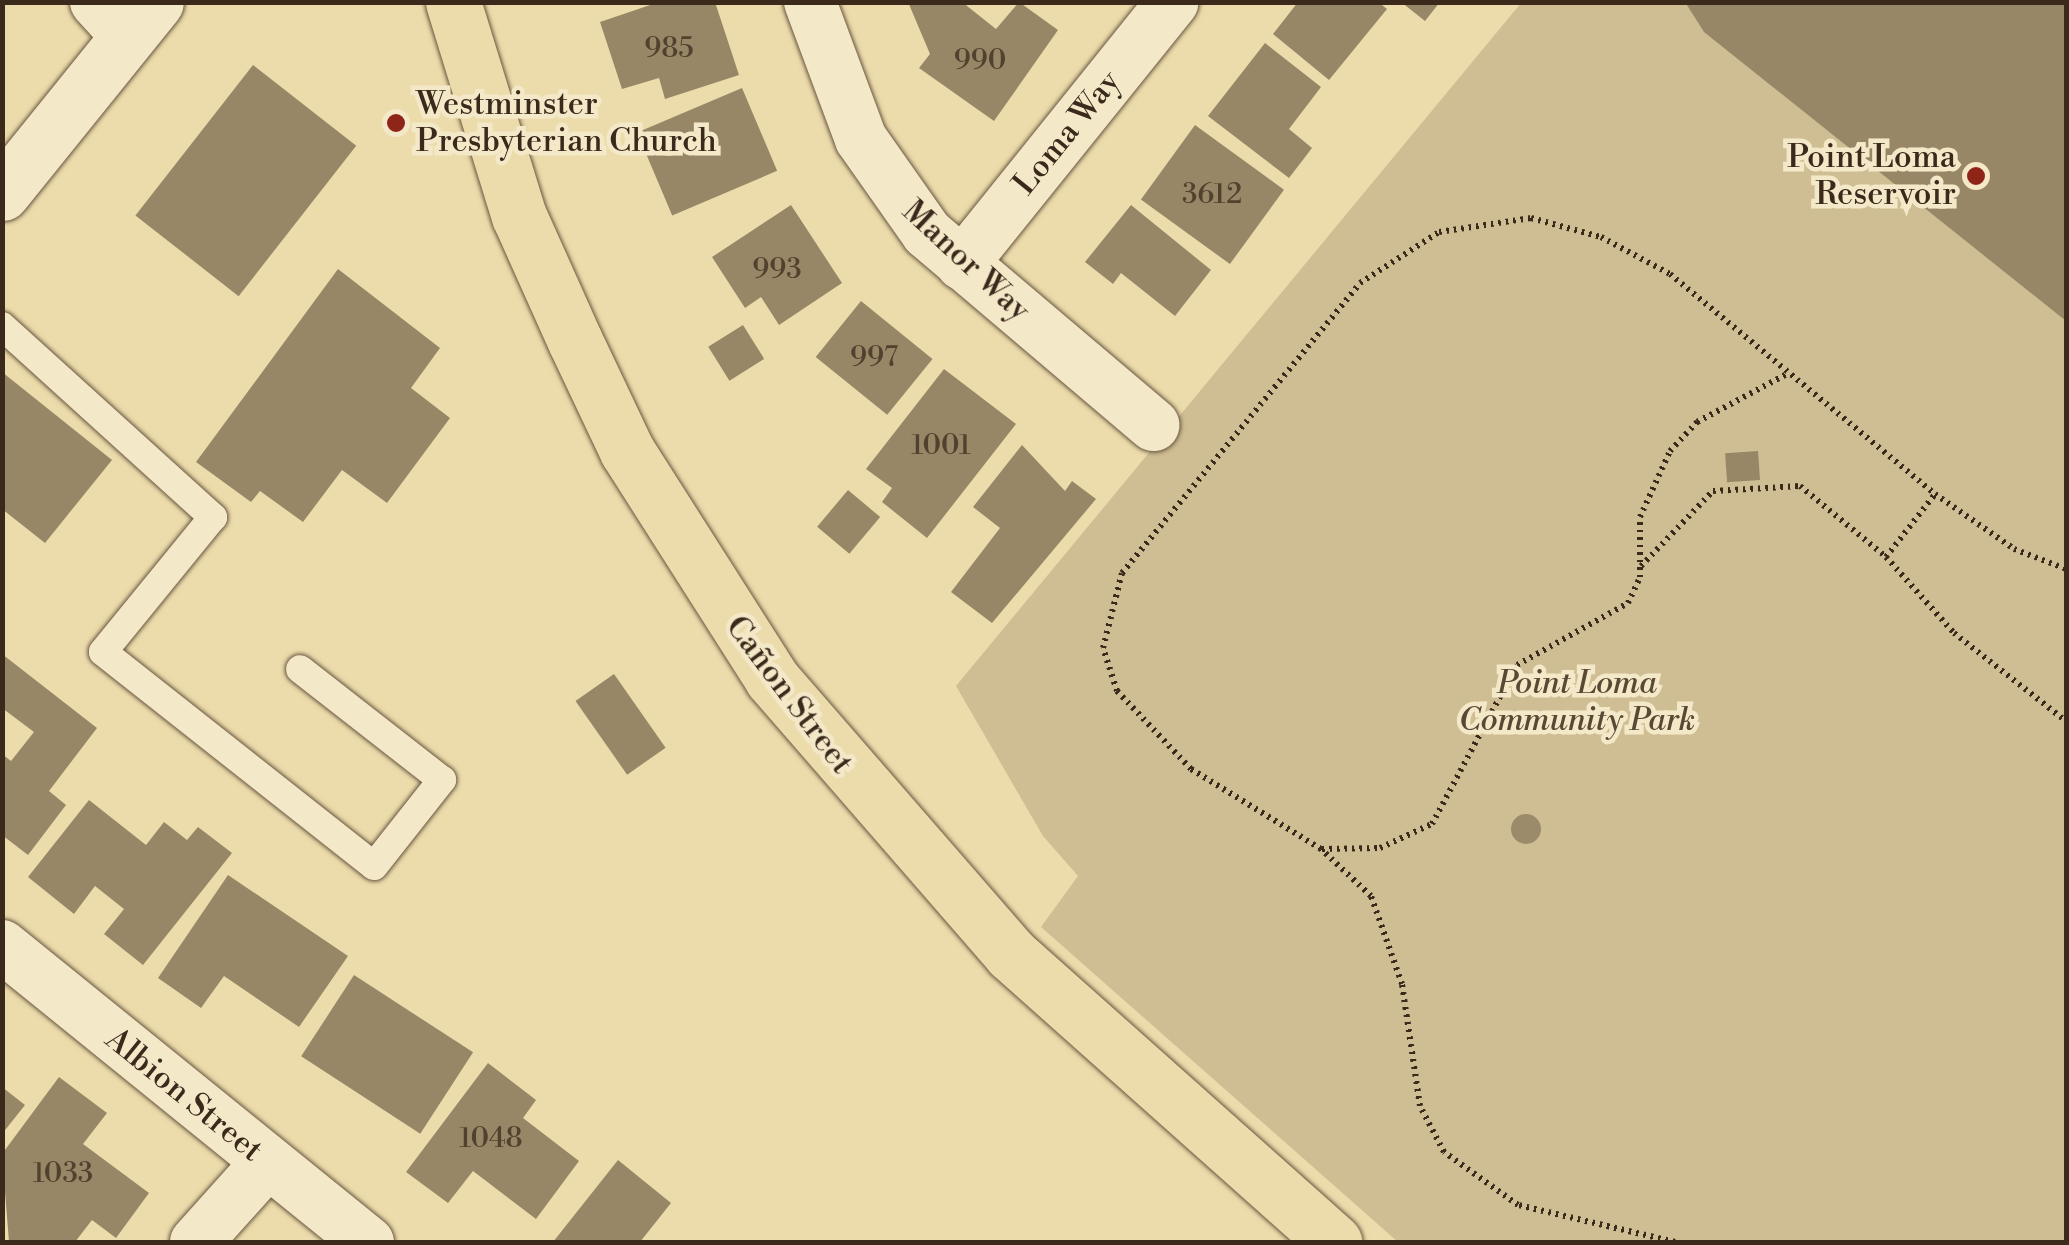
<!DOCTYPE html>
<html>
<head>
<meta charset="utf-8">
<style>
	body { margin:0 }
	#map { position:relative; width:2069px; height:1245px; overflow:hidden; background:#eddcab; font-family:"Libre Bodoni",serif }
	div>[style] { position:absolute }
	.green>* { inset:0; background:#cfbe93 }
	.building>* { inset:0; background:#988766; transform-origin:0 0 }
	.path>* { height:6px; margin-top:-3px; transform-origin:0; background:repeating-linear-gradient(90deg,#3b2a1c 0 2.5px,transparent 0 7.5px) }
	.roads { filter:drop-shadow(0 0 2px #685640) drop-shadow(0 0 2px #685640) }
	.service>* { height:28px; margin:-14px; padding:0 14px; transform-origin:14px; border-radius:14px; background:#f3e8c8 }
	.minor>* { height:52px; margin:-26px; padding:0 26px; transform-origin:26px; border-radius:26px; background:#f3e8c8 }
	.secondary>* { height:55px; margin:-27.5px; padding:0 27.5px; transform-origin:27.5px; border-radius:27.5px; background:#f3e8c8 }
	.primary>* { height:55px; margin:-27.5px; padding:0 27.5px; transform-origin:27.5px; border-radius:27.5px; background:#eddcab }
	.trees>* { width:30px; height:30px; margin:-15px; border-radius:50%; background:#9c8b6a }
	.dots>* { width:28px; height:28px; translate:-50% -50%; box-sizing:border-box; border:5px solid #f3e8c8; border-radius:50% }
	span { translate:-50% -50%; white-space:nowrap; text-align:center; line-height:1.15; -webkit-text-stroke:9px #f3e8c8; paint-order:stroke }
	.number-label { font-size:28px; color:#52412e }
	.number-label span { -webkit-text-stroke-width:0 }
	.poi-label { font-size:32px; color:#3b2a1c }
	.left { translate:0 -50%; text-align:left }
	.right { translate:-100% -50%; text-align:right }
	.street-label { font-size:32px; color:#3b2a1c }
	.park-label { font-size:32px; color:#594834; font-style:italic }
	.frame { position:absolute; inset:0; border:5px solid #3b2a1c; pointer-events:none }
</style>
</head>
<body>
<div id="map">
	<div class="green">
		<div style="clip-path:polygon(1521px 3px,2066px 3px,2066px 1242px,1398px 1242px,1041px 927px,1078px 876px,1043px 836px,956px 686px)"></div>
	</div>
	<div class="building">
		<div style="clip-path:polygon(659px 2px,715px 2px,739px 75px,665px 99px,659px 78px,622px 89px,600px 22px)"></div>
		<div style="clip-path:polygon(908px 2px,962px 2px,996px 29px,1019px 2px,1058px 30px,994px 121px,919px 68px,930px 54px)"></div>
		<div style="clip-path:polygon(1298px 2px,1378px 2px,1387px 9px,1329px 80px,1273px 34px)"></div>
		<div style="clip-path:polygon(1401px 2px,1440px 2px,1425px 21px)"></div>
		<div style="clip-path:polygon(1685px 2px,2066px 2px,2066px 321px,1704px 32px)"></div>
		<div style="clip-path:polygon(1265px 43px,1321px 87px,1289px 129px,1312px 148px,1289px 178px,1208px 116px)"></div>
		<div style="left:253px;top:65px;width:131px;height:191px;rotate:38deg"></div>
		<div style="left:742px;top:88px;width:90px;height:114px;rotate:67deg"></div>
		<div style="left:1195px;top:125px;width:110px;height:92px;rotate:36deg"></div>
		<div style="clip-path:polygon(791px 205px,842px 283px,779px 325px,761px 297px,745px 308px,712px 257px)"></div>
		<div style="clip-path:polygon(1131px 205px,1211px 270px,1175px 316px,1121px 273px,1113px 284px,1085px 262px)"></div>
		<div style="clip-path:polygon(338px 269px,440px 348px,411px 388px,450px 418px,387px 503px,342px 470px,303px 522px,260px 491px,251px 502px,196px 462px)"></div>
		<div style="left:861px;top:301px;width:92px;height:72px;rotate:39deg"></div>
		<div style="left:743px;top:325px;width:40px;height:41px;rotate:58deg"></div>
		<div style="clip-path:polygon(944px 369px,1016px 424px,927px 538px,882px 502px,892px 488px,866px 469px)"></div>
		<div style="clip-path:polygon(2px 372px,112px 460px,45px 543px,2px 509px)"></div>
		<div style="clip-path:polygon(1022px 445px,1065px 491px,1072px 481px,1096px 499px,992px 623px,951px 592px,1000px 528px,973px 507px)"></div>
		<div style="left:1758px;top:451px;width:29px;height:33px;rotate:86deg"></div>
		<div style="left:848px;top:490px;width:42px;height:48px;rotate:40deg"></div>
		<div style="clip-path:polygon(2px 654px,97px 728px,49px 791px,66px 805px,28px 855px,2px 835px,2px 754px,11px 761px,34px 732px,2px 708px)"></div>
		<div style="left:614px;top:674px;width:90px;height:47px;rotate:55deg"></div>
		<div style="clip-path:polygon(89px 800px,146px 845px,164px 822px,187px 840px,198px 827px,232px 853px,143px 965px,104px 934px,124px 909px,95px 886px,74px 914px,28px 877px)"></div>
		<div style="clip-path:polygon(228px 875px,348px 956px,299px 1027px,224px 976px,201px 1008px,158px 978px)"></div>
		<div style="left:354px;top:975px;width:142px;height:97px;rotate:33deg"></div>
		<div style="clip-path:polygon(488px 1063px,536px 1100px,523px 1118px,579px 1161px,536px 1219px,473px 1171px,448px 1203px,406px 1172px)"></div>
		<div style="clip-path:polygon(59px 1077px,107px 1113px,83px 1144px,149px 1193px,116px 1238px,92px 1220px,75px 1242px,9px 1242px,2px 1154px)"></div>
		<div style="clip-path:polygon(2px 1087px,25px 1105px,2px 1134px)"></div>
		<div style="clip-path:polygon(618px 1160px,671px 1203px,640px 1242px,553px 1242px)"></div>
	</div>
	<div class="path">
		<div style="left:1886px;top:557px;width:80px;rotate:-52.1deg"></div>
		<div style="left:1641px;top:566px;width:104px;rotate:-46.2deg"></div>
		<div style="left:1713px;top:491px;width:87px;rotate:-3.3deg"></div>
		<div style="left:1800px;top:486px;width:112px;rotate:39.5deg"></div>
		<div style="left:1886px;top:557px;width:102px;rotate:48.2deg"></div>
		<div style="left:1954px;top:633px;width:142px;rotate:38.2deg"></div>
		<div style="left:1322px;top:849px;width:58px;rotate:-1deg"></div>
		<div style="left:1380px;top:848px;width:57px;rotate:-24.8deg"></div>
		<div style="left:1432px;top:824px;width:180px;rotate:-61.9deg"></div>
		<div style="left:1517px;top:665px;width:127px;rotate:-29.2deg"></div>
		<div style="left:1628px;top:603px;width:29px;rotate:-65deg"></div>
		<div style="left:1640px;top:577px;width:60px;rotate:-90deg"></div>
		<div style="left:1640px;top:517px;width:72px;rotate:-65.6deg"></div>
		<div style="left:1670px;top:451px;width:40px;rotate:-47deg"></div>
		<div style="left:1697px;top:422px;width:102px;rotate:-28.1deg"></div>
		<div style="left:1675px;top:1242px;width:161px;rotate:-166.7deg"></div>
		<div style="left:1518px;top:1205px;width:91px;rotate:-144.4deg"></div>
		<div style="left:1444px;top:1152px;width:52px;rotate:-117.6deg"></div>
		<div style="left:1420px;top:1106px;width:123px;rotate:-98.4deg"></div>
		<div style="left:1402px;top:984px;width:93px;rotate:-109.4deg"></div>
		<div style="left:1371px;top:896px;width:69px;rotate:-136.8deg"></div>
		<div style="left:1321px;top:849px;width:153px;rotate:-148.4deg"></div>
		<div style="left:1191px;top:769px;width:108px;rotate:-133.5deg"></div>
		<div style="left:1117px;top:691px;width:45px;rotate:-108deg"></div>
		<div style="left:1103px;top:648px;width:77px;rotate:-75.8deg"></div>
		<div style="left:1122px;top:573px;width:375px;rotate:-50.6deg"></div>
		<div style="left:1360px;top:283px;width:94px;rotate:-32.8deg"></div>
		<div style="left:1439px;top:232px;width:93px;rotate:-8.7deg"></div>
		<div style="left:1531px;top:218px;width:73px;rotate:15.2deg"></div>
		<div style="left:1601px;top:237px;width:78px;rotate:28.2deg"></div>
		<div style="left:1670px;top:274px;width:344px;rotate:39.7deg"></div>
		<div style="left:1935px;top:494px;width:96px;rotate:34.8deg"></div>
		<div style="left:2014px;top:549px;width:56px;rotate:21deg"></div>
	</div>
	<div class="roads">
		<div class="service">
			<div style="left:2px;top:326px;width:285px;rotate:42.2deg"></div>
			<div style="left:213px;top:517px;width:174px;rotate:129.2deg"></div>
			<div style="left:103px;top:652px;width:345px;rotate:38.3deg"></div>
			<div style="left:374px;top:866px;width:110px;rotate:-51.7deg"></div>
			<div style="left:442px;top:780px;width:180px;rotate:-142deg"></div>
		</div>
		<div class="minor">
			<div style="left:96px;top:2px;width:47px;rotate:47.6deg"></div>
			<div style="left:810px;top:2px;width:146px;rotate:69.6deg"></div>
			<div style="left:861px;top:139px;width:115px;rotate:54.9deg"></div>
			<div style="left:927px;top:233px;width:297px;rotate:40.3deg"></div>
			<div style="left:962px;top:264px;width:336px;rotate:-51.2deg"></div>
			<div style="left:2px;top:946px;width:471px;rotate:39deg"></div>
			<div style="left:196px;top:1242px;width:106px;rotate:-48.1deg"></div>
		</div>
		<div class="secondary">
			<div style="left:2px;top:193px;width:245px;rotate:-51.1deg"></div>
		</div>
		<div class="primary">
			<div style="left:453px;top:2px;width:224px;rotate:72.9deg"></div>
			<div style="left:519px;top:216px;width:137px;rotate:65.9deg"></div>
			<div style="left:575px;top:341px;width:122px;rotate:64.7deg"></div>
			<div style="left:627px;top:451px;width:270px;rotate:57.5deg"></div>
			<div style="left:772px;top:679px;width:364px;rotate:49deg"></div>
			<div style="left:1011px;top:954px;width:433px;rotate:41.7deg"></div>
		</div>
	</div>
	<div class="trees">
		<div style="left:1526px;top:829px"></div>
	</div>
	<div class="dots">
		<div style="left:396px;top:123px;background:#8f2418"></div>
		<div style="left:1976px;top:176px;background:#8f2418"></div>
	</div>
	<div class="number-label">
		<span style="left:669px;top:49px">985</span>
		<span style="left:980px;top:61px">990</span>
		<span style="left:1212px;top:195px">3612</span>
		<span style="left:777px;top:270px">993</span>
		<span style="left:874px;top:358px">997</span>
		<span style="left:941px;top:446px">1001</span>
		<span style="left:491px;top:1139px">1048</span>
		<span style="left:63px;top:1174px">1033</span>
	</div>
	<div class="poi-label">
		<span class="left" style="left:416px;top:123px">Westminster<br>Presbyterian Church</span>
		<span class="right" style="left:1956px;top:176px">Point Loma<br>Reservoir</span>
	</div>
	<div class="street-label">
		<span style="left:1067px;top:133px;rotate:-51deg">Loma Way</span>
		<span style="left:966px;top:261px;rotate:43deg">Manor Way</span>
		<span style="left:789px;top:695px;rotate:53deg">Cañon Street</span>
		<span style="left:184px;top:1095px;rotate:39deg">Albion Street</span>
	</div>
	<div class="park-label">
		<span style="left:1577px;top:702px">Point Loma<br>Community Park</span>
	</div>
	<div class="frame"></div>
</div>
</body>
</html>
